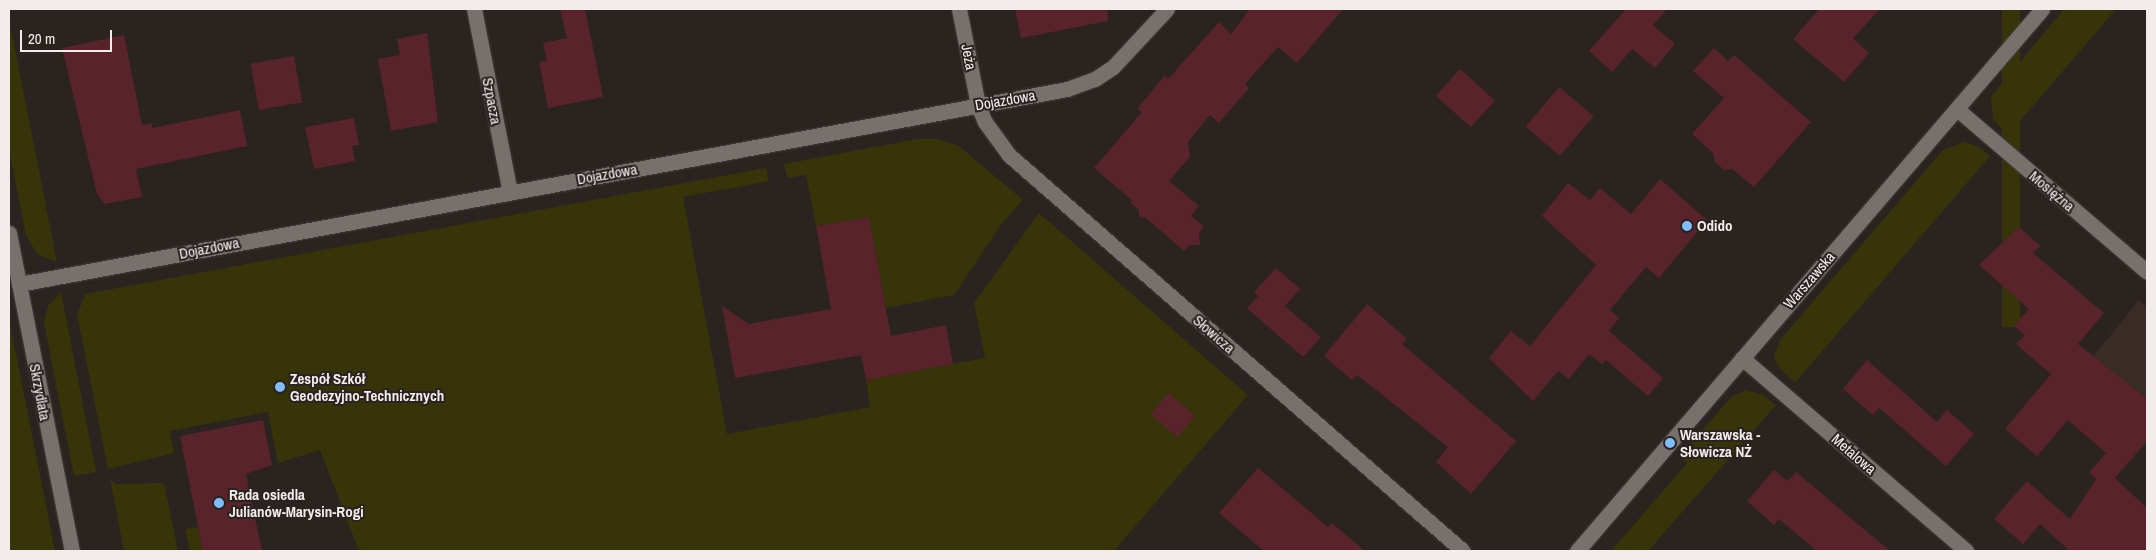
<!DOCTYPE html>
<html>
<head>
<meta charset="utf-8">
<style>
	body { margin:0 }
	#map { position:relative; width:2156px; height:560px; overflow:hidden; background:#2a2320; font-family:"Archivo Narrow",sans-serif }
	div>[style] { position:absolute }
	.built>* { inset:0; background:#392c26 }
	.green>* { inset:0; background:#363408; transform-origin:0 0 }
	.building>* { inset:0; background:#59232b; transform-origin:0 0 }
	.roads { filter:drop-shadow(0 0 1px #433e3c) drop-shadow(0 0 1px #433e3c) }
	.street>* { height:15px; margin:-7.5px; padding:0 7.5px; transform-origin:7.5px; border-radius:7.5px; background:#78706d }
	.secondary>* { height:15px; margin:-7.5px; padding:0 7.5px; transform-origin:7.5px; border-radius:7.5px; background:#78706d }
	.dots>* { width:14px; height:14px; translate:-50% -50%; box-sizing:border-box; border:2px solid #2a2320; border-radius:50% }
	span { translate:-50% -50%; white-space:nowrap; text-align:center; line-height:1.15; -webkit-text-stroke:4px #2a2320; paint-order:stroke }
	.street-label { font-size:15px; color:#f2edeb }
	.poi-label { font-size:15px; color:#f2edeb; font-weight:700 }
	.left { translate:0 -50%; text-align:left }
	.frame { position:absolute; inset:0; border:10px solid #f2edeb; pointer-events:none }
	.scale { position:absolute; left:20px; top:30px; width:92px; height:22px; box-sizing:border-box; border:2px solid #f2edeb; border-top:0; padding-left:6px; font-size:15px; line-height:18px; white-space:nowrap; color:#f2edeb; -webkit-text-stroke:4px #2a2320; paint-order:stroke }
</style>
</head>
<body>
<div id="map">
	<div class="built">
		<div style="clip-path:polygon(2139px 300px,2147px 307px,2147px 442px,2124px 468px,2052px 407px)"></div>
	</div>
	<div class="green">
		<div style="left:2002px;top:9px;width:18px;height:318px"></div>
		<div style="clip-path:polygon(2064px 9px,2116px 9px,2008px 135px,1993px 119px,1991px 97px)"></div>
		<div style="clip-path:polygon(9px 19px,57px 262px,37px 254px,26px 235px,9px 149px)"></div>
		<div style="clip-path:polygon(917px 139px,938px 139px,959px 146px,1023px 200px,1003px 222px,954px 295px,886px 308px,869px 217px,816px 226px,806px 175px,787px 178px,784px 164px)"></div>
		<div style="clip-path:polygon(1964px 142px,1979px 147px,1990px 156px,1795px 383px,1777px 365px,1774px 357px,1780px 340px,1943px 150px)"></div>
		<div style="clip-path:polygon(766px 168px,769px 181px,683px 197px,727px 434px,870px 407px,866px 380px,985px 358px,974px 303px,1039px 213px,1248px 395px,1114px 551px,359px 551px,320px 450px,278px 463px,268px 412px,170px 431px,174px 453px,108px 469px,77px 315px,85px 294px)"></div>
		<div style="clip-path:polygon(61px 292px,96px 472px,74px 476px,44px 323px,48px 306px)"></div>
		<div style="clip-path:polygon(9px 318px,12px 334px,55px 551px,9px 551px)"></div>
		<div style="clip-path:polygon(1746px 390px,1763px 395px,1776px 405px,1648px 551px,1611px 551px,1687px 463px,1680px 456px,1731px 397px)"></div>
		<div style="clip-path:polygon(110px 478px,115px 484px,164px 483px,178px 551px,124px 551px)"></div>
		<div style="clip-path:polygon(198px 527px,203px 551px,190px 551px,185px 529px)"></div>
	</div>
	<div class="building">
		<div style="clip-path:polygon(560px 9px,585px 9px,603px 97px,548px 108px,539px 62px,547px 61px,543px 43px,567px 38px)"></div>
		<div style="clip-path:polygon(1015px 9px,1107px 9px,1108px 21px,1021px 38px)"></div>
		<div style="clip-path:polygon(1250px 9px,1343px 9px,1297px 63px,1278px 47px,1245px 84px,1249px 88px,1219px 123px,1210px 115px,1188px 142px,1190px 157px,1169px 181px,1199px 206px,1191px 216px,1204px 227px,1199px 233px,1200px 245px,1189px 245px,1184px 251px,1146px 218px,1139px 217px,1139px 210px,1130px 203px,1133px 201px,1094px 168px,1142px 112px,1137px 109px,1164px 76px,1168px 79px,1219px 22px,1231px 34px)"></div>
		<div style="clip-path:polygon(1626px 9px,1667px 9px,1653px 25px,1675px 44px,1655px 68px,1632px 49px,1612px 72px,1589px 51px)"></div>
		<div style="clip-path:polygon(1819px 9px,1880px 9px,1853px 38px,1869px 53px,1844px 82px,1793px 39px)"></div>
		<div style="clip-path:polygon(427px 33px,438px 122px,391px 131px,378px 59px,400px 55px,397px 39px)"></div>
		<div style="clip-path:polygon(124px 35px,142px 125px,152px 123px,152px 128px,240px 110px,247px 146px,136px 169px,142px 197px,105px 204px,97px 194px,62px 48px)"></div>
		<div style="clip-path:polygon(1714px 48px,1728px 61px,1734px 55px,1811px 122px,1754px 187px,1732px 169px,1724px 170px,1715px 162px,1713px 153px,1692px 134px,1724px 98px,1693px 71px)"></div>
		<div style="left:294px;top:56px;width:47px;height:44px;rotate:80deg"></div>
		<div style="left:1460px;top:69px;width:47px;height:36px;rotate:42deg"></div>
		<div style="left:1559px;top:87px;width:45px;height:52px;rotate:40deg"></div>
		<div style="clip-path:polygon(354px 118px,359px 145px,352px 146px,355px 161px,314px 169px,305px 127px)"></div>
		<div style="clip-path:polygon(1660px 179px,1707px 220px,1659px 278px,1646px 267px,1610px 310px,1619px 318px,1609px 331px,1663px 378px,1648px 396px,1606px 360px,1602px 364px,1589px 354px,1569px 379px,1558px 371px,1533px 401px,1489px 358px,1511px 331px,1530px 346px,1596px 265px,1542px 216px,1568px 183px,1590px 200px,1600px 188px,1631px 214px)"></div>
		<div style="clip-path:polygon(869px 217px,891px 336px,946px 325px,953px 364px,866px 380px,861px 355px,735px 378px,722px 306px,749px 324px,831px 309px,816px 226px)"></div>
		<div style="clip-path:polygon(2019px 227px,2040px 246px,2033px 253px,2104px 313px,2078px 344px,2147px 399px,2147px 440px,2115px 478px,2147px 508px,2147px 551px,2070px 551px,2040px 524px,2023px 544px,1994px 519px,2027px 481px,2070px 519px,2096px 479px,2089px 472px,2106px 453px,2068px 420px,2037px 456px,2005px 429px,2051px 374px,2016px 344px,2025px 335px,2014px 326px,2029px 309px,1979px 265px)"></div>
		<div style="clip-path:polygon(1276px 268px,1300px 289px,1285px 306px,1321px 337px,1303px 357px,1247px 308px,1258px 296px,1254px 292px)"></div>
		<div style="clip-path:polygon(1367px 304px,1407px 339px,1402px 344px,1516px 441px,1471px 494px,1436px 462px,1448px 447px,1357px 375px,1352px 380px,1324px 356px)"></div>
		<div style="clip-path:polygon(1867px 360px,1937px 422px,1947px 410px,1974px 434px,1946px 466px,1879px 408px,1873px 415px,1843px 389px)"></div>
		<div style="left:1169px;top:393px;width:35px;height:28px;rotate:41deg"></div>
		<div style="clip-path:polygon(263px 420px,272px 465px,246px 474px,262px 551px,203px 551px,180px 436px)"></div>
		<div style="clip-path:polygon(1258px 468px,1328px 527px,1332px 523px,1365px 551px,1264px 551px,1219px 513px)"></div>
		<div style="clip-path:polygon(1774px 470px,1788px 481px,1796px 472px,1890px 551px,1817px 551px,1779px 519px,1774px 525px,1747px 501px)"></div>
	</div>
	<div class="roads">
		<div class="street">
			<div style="left:474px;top:9px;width:187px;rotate:78.9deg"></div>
			<div style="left:959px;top:9px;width:98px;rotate:78.8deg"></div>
			<div style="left:978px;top:105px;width:18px;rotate:68deg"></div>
			<div style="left:985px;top:122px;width:41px;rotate:54deg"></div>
			<div style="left:1009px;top:155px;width:602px;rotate:41.1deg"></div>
			<div style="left:1957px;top:109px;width:250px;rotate:40.6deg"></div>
			<div style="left:9px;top:233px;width:324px;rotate:78.8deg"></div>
			<div style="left:19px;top:284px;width:1066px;rotate:-10.54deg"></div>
			<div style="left:1067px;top:89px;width:30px;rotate:-20deg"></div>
			<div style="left:1095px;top:79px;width:22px;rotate:-34deg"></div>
			<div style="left:1113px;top:67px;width:79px;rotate:-47deg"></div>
			<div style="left:1742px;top:358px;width:296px;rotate:40.7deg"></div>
		</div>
		<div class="secondary">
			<div style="left:1577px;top:551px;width:714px;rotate:-49.37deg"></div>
		</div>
	</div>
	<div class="dots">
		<div style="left:1687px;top:226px;background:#80bdfa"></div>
		<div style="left:280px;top:387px;background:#80bdfa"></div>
		<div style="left:1670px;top:443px;background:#80bdfa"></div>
		<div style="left:219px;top:503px;background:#80bdfa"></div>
	</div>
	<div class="street-label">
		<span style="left:969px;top:57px;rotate:79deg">Jeża</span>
		<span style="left:1005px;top:100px;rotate:-10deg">Dojazdowa</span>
		<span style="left:492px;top:101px;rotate:79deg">Szpacza</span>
		<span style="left:607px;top:174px;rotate:-10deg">Dojazdowa</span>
		<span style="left:2052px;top:191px;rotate:40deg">Mosiężna</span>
		<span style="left:209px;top:248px;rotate:-11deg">Dojazdowa</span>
		<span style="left:1809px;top:280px;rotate:-49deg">Warszawska</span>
		<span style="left:1214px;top:334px;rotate:41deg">Słowicza</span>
		<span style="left:40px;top:392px;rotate:79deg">Skrzydlata</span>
		<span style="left:1854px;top:454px;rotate:41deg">Metalowa</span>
	</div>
	<div class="poi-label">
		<span class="left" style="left:1697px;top:226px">Odido</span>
		<span class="left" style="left:290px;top:387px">Zespół Szkół<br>Geodezyjno-Technicznych</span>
		<span class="left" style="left:1680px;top:443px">Warszawska -<br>Słowicza NŻ</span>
		<span class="left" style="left:229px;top:503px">Rada osiedla<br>Julianów-Marysin-Rogi</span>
	</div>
	<div class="frame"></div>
	<div class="scale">20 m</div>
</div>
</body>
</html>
